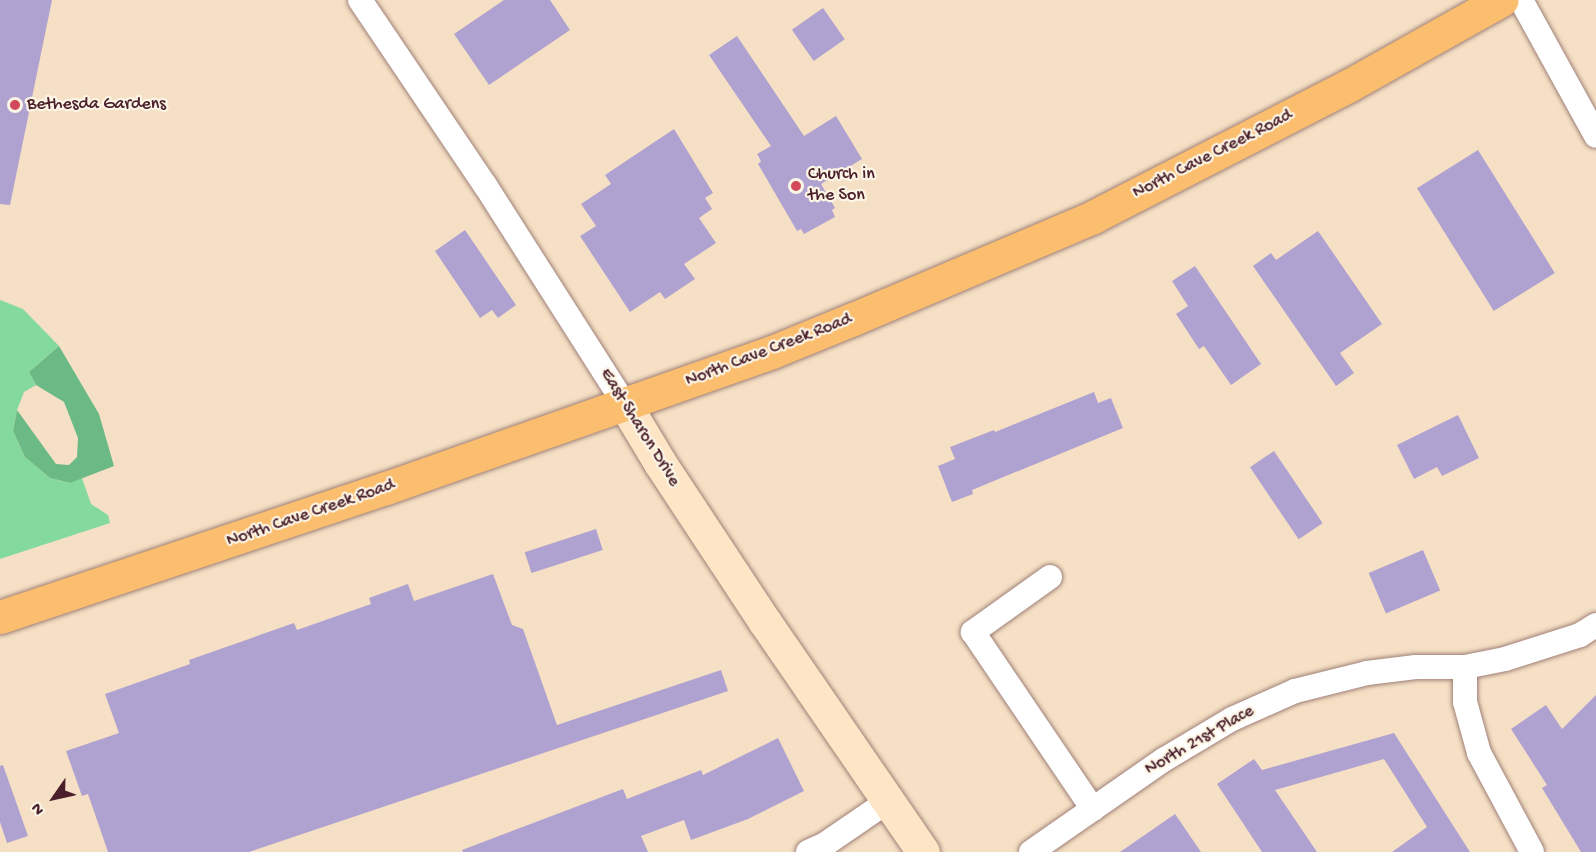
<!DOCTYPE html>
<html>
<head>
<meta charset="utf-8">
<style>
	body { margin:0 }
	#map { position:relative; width:1596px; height:852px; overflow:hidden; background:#f5e0c5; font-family:"Gochi Hand",sans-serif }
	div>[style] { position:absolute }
	.green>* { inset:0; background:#84da9e }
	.forest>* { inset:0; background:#6bba85 }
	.building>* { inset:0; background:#b0a2d0; transform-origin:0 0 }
	.roads { filter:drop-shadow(0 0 2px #a08078) drop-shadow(0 0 2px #a08078) }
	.street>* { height:24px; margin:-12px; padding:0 12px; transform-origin:12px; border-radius:12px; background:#fff }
	.secondary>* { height:33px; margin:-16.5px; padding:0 16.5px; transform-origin:16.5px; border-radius:16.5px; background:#fde5c5 }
	.primary>* { height:33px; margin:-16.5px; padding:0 16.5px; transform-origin:16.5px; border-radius:16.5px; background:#fbbd6e }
	.dots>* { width:16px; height:16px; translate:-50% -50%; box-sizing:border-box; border:3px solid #fcf5e5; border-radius:50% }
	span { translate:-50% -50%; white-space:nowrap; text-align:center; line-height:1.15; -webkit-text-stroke:4.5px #fcf5e5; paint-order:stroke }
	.poi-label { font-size:18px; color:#4a1f2b }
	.left { translate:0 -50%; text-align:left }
	.street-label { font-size:18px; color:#4a1f2b }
	.north { position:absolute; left:24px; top:768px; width:60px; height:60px; -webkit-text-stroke:4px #fcf5e5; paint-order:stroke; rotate:236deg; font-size:16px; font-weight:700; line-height:24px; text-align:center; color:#4a1f2b }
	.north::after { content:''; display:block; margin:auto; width:21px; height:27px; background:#4a1f2b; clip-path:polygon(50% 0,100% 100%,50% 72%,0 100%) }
</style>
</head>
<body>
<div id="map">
	<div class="green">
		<div style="clip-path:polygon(0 300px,23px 309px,59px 346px,29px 372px,36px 385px,24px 392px,17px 410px,13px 431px,25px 457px,50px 478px,69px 483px,82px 478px,91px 504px,108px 515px,110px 523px,0 559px)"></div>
	</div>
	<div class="forest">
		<div style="clip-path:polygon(59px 346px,99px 414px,114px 466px,70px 483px,50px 478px,25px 457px,13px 431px,17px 410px,56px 464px,69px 465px,77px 457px,78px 438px,64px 402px,36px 385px,29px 372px)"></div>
	</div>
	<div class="building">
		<div style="clip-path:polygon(0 0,52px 0,10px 205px,0 204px)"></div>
		<div style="clip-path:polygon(504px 0,550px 0,570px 30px,489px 85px,454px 34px)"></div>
		<div style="left:823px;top:8px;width:38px;height:38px;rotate:55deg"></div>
		<div style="clip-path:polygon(737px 36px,804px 136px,836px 116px,862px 159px,821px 184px,835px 208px,832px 210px,835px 217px,804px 234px,801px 229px,797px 231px,758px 164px,761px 161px,757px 154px,771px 146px,709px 55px)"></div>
		<div style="clip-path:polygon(674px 129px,713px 193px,705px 198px,712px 209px,699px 218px,716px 243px,684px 264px,695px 279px,665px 299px,660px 292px,630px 312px,580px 236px,596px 226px,581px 204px,611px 184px,605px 175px)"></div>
		<div style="left:1478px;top:150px;width:145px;height:72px;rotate:58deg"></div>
		<div style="clip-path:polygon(465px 230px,516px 305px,498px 318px,492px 310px,480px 318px,435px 251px)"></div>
		<div style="clip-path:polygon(1318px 231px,1382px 324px,1340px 353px,1354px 373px,1336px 386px,1253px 266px,1271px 253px,1276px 260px)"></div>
		<div style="clip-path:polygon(1195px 266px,1261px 364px,1231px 385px,1204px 346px,1199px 349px,1176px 314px,1188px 306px,1172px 281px)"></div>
		<div style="clip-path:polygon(1094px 392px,1098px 403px,1111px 398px,1123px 428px,972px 490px,973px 494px,952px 502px,938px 466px,955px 459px,950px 447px,994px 430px,995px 432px)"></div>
		<div style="clip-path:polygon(1458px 415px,1479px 458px,1442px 476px,1437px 467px,1414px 479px,1397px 445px)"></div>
		<div style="left:1274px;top:451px;width:87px;height:29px;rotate:56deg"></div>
		<div style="left:596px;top:529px;width:22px;height:75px;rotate:72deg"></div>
		<div style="left:1423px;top:550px;width:44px;height:59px;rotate:67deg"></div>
		<div style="clip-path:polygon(493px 574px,512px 625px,523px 629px,557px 725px,721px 670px,728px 691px,249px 852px,108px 852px,88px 794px,82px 796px,66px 751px,119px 733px,105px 694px,190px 664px,189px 660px,294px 623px,297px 630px,371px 604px,369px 598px,408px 584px,414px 601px)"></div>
		<div style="clip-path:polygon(1596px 695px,1596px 852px,1581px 852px,1542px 788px,1547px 785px,1511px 729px,1546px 705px,1562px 729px)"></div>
		<div style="clip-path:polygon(1394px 733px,1470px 852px,1392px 852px,1427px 827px,1384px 759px,1275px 790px,1317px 852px,1262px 852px,1217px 784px,1254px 759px,1262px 770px)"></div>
		<div style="clip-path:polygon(778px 738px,804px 791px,748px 819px,691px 840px,684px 820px,641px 836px,648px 852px,463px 852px,462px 850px,623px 789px,627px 799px,701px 770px,703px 775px)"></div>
		<div style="clip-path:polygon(3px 765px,28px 836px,7px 843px,0 822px,0 766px)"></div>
		<div style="clip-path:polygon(1175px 814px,1201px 852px,1120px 852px)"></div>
	</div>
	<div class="roads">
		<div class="street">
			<div style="left:360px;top:0;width:223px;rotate:56deg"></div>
			<div style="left:485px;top:185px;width:259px;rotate:57.5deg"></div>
			<div style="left:1521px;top:0;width:155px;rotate:61.1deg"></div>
			<div style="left:1050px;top:577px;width:95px;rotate:144.5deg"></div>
			<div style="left:973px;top:632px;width:214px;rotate:55.9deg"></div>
			<div style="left:1465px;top:667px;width:35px;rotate:90deg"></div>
			<div style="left:1465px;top:702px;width:53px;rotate:74.6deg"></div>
			<div style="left:1479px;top:753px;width:112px;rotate:61.8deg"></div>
			<div style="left:808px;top:852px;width:17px;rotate:-24deg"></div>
			<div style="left:824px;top:845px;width:78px;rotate:-34.5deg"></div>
			<div style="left:1031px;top:852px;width:163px;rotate:-34.8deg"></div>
			<div style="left:1165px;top:759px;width:78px;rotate:-30.8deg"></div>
			<div style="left:1232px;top:719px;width:69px;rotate:-24deg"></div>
			<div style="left:1295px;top:691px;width:74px;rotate:-14deg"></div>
			<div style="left:1367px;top:673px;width:49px;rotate:-7deg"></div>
			<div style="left:1416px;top:667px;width:49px"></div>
			<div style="left:1465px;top:667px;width:41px;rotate:-11.3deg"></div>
			<div style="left:1505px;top:659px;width:79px;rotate:-17.7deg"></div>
			<div style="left:1580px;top:635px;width:19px;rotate:-32deg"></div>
		</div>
		<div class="secondary">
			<div style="left:624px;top:403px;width:70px;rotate:59deg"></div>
			<div style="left:660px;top:463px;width:191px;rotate:56.6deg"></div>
			<div style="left:765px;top:622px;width:279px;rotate:55.5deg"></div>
		</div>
		<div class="primary">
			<div style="left:0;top:617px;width:407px;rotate:-18.5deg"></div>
			<div style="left:386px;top:488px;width:409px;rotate:-19.4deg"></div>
			<div style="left:772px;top:352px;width:87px;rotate:-22.2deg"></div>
			<div style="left:853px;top:319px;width:261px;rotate:-23deg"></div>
			<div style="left:1093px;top:217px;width:287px;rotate:-27.2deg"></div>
			<div style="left:1348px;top:86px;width:176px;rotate:-29.3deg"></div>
		</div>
	</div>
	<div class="dots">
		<div style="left:15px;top:105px;background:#d1495b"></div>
		<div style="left:796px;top:186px;background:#d1495b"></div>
	</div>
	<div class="poi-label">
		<span class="left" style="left:27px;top:105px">Bethesda Gardens</span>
		<span class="left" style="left:808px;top:186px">Church in<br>the Son</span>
	</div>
	<div class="street-label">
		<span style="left:1213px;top:155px;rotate:-27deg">North Cave Creek Road</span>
		<span style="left:769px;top:351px;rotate:-21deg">North Cave Creek Road</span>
		<span style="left:639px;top:428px;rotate:58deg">East Sharon Drive</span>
		<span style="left:311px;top:514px;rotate:-19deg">North Cave Creek Road</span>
		<span style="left:1200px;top:741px;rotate:-30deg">North 21st Place</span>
	</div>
	<div class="north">N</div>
</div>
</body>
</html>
